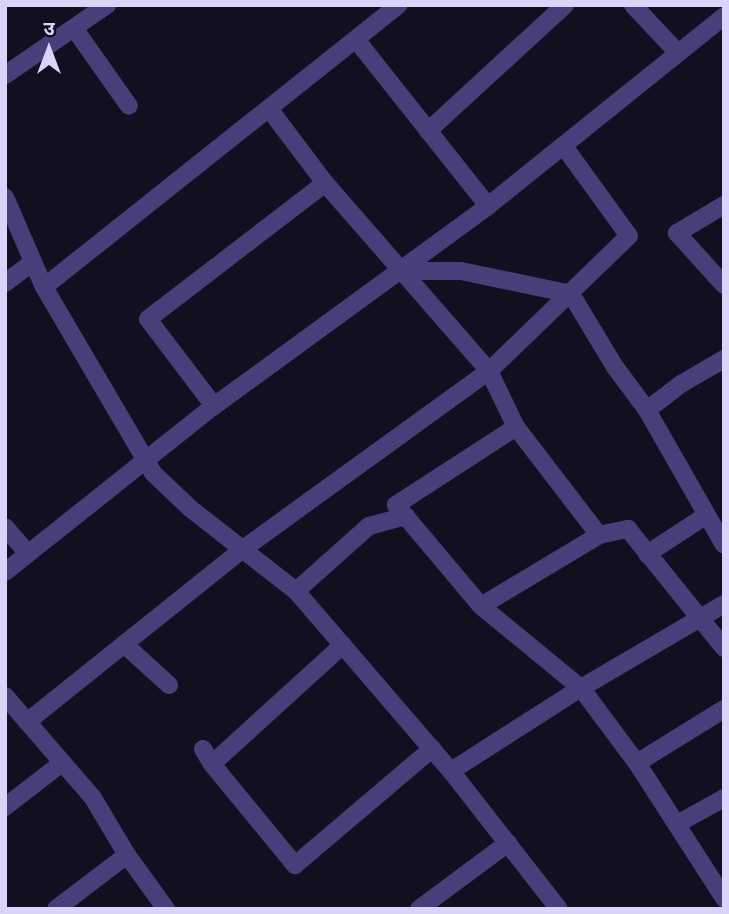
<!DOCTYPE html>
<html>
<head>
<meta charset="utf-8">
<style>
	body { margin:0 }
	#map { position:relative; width:729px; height:914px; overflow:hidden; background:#140f20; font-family:"PT Sans Narrow","Noto Sans Devanagari",sans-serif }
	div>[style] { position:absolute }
	.minor>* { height:18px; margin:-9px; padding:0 9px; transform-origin:9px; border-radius:9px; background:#473f7a }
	span { translate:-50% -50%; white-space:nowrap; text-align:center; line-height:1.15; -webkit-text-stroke:5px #140f20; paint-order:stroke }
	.frame { position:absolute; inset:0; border:7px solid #dbd3fa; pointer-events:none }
	.north { position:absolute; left:14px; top:14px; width:70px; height:70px; -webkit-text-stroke:5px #140f20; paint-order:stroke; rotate:0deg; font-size:19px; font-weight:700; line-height:28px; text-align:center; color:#dbd3fa }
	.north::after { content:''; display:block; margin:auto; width:24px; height:32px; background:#dbd3fa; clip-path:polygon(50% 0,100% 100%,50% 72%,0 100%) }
</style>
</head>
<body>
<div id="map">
	<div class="minor">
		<div style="left:633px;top:5px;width:66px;rotate:46.8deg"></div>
		<div style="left:74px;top:28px;width:95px;rotate:54.8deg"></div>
		<div style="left:5px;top:75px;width:124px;rotate:-34.5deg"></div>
		<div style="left:270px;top:110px;width:91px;rotate:53deg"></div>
		<div style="left:325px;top:183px;width:249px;rotate:48.9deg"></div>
		<div style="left:489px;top:371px;width:62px;rotate:64.3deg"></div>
		<div style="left:516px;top:427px;width:136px;rotate:52.5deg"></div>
		<div style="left:428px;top:131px;width:186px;rotate:-42.6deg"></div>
		<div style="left:5px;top:197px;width:98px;rotate:66.6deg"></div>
		<div style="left:44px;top:287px;width:216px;rotate:59.6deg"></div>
		<div style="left:153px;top:473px;width:52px;rotate:43.5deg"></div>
		<div style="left:191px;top:509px;width:133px;rotate:38deg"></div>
		<div style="left:296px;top:591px;width:238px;rotate:49.3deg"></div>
		<div style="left:451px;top:771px;width:175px;rotate:52deg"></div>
		<div style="left:724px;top:205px;width:55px;rotate:149.2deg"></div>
		<div style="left:677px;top:233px;width:70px;rotate:47.9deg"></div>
		<div style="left:488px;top:206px;width:303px;rotate:-38.8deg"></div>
		<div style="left:400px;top:271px;width:61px"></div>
		<div style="left:461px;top:271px;width:112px;rotate:11.8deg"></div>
		<div style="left:571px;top:294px;width:85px;rotate:58.9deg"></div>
		<div style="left:615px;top:367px;width:54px;rotate:53.3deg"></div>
		<div style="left:647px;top:410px;width:155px;rotate:60.3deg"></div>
		<div style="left:5px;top:283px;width:35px;rotate:-37deg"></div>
		<div style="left:44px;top:287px;width:453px;rotate:-38.5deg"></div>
		<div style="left:214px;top:406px;width:109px;rotate:-127.2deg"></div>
		<div style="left:148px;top:319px;width:223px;rotate:-37.5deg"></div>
		<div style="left:647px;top:410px;width:43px;rotate:-37.4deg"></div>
		<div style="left:681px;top:384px;width:50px;rotate:-30.2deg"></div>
		<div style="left:516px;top:427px;width:143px;rotate:147deg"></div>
		<div style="left:396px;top:505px;width:132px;rotate:49.9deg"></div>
		<div style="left:481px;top:606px;width:129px;rotate:39.4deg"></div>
		<div style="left:581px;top:688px;width:94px;rotate:53.3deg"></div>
		<div style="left:637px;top:763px;width:161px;rotate:57.2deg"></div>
		<div style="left:5px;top:527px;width:35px;rotate:49deg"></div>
		<div style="left:647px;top:554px;width:69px;rotate:-33.2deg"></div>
		<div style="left:5px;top:572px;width:267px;rotate:-38.5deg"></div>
		<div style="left:214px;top:406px;width:339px;rotate:-36.1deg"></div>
		<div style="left:488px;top:206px;width:211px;rotate:-128.4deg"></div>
		<div style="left:296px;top:591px;width:98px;rotate:-41.7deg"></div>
		<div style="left:369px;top:526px;width:38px;rotate:-15deg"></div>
		<div style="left:481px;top:606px;width:138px;rotate:-31deg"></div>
		<div style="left:599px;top:535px;width:30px;rotate:-12deg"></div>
		<div style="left:628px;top:529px;width:153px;rotate:51.1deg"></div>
		<div style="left:124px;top:644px;width:61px;rotate:42.3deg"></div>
		<div style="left:5px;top:696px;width:135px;rotate:49.2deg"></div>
		<div style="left:93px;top:798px;width:66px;rotate:59.2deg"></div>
		<div style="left:27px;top:722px;width:277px;rotate:-38.7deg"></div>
		<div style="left:243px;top:549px;width:304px;rotate:-35.9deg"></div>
		<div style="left:489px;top:371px;width:194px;rotate:-44deg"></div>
		<div style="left:629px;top:236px;width:112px;rotate:-126deg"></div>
		<div style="left:203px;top:749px;width:17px;rotate:59deg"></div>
		<div style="left:212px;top:764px;width:131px;rotate:50.6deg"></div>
		<div style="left:295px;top:865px;width:180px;rotate:-40.3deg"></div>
		<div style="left:637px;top:763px;width:102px;rotate:-31.8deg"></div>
		<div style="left:212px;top:764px;width:177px;rotate:-42.3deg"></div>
		<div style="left:451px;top:771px;width:154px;rotate:-32.6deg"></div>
		<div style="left:581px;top:688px;width:166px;rotate:-30.4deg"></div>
		<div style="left:5px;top:807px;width:72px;rotate:-37.7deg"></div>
		<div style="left:677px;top:824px;width:54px;rotate:-29deg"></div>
		<div style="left:56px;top:909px;width:89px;rotate:-37.3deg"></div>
		<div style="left:127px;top:855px;width:67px;rotate:54.2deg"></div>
		<div style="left:419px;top:909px;width:111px;rotate:-36.6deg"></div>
	</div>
	<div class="frame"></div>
	<div class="north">उ</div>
</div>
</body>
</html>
